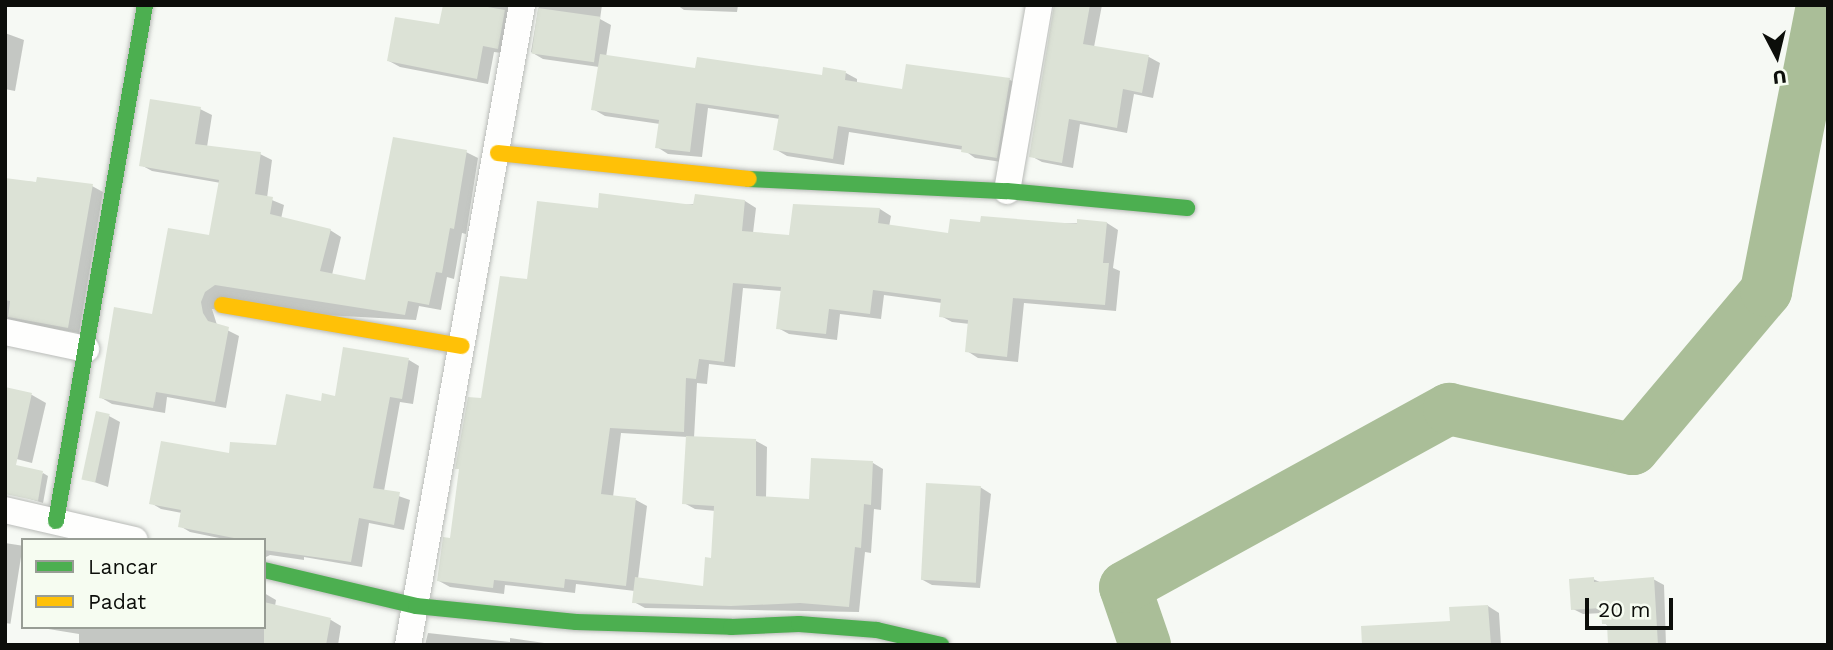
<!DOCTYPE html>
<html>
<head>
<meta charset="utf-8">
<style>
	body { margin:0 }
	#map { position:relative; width:1833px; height:650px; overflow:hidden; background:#f6f9f4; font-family:"Work Sans",sans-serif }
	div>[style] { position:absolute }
	.shadow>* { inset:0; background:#0003; transform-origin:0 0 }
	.river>* { height:52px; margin:-26px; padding:0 26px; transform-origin:26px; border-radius:26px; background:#aabe98 }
	.building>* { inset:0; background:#dce2d6; transform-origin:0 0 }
	.roads { filter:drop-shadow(0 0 2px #b9bbb8) drop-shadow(0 0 2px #b9bbb8) }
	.street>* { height:26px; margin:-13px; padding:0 13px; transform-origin:13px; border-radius:13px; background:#fefefd }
	.fast>* { height:16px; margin:-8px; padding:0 8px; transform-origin:8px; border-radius:8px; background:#4caf50 }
	.slow>* { height:16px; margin:-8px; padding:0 8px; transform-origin:8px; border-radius:8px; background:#ffc107 }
	span { translate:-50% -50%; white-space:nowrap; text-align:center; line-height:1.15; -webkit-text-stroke:6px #f6fcf1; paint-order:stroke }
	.frame { position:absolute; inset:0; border:7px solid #0c0e0a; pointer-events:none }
	.legend { position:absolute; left:21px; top:538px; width:245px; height:91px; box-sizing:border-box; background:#f6fcf1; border:2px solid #989d95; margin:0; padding:9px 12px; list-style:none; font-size:21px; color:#0c0e0a }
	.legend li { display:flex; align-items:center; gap:14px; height:35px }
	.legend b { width:35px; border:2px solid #989d95 }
	.north { position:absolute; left:1742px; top:21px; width:70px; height:70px; -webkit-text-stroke:5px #f6fcf1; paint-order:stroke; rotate:173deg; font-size:19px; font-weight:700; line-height:28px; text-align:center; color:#0c0e0a }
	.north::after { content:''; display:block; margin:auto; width:24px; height:32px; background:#0c0e0a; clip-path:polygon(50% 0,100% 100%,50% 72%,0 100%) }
	.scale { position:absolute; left:1585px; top:598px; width:88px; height:32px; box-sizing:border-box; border:4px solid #0c0e0a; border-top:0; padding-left:9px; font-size:21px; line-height:24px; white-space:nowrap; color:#0c0e0a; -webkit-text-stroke:5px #f6fcf1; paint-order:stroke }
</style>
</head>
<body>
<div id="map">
	<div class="shadow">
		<div style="clip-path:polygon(444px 5px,520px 5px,510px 54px,494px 52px,488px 84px,400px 67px,389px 61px,440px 26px)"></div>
		<div style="clip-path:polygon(539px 5px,602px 5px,600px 19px,611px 25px,606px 57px,697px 70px,823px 77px,846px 73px,857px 79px,857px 84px,904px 91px,908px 66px,1010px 80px,1022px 86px,1008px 163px,975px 158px,964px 150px,849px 132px,844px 165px,787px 156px,775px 149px,780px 119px,708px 108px,702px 157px,668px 154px,657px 147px,660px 124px,605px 116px,593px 109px,599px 67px,543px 59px,531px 52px)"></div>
		<div style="clip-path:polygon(677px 5px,738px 5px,737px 12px,684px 10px)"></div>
		<div style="clip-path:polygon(1056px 5px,1102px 5px,1094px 47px,1149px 57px,1160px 63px,1153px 98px,1134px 94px,1127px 133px,1080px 124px,1073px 168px,1042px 162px,1031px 156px)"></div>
		<div style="clip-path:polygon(5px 33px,24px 40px,15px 91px,5px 89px)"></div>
		<div style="clip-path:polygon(200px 109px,212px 115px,207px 147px,260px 154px,272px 160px,267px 198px,284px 205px,281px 219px,330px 230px,341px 237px,332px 275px,367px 282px,466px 152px,478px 158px,466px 234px,462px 233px,454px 279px,447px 277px,441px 310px,419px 306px,416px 320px,212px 309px,217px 325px,239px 336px,226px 408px,167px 397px,165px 413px,112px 404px,100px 397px,153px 316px,211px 237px,221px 183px,152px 171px,141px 165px)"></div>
		<div style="clip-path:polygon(5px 180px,92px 186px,103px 192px,79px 333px,5px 321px)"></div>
		<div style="clip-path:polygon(evenodd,745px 201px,756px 208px,753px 233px,791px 237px,880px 209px,891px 216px,889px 227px,950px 235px,982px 224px,1107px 223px,1118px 230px,1113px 268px,1120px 271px,1116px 311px,1024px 303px,1018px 362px,978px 358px,967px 351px,970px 324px,952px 322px,941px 316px,942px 303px,884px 295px,881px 319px,840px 314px,837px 340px,789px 334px,778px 328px,782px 291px,743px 288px,735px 367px,709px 364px,707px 384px,697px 383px,694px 438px,756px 441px,767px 447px,766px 498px,811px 500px,873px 463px,883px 469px,881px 510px,874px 509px,871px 553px,865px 552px,859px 612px,645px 608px,634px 602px,635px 591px,576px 584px,575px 593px,505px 585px,504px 594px,450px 587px,439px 581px,451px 540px,483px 400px,529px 281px,599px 210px,745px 201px,621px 433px,688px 437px,684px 503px,695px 509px,716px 511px,713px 560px,705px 588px,638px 579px,647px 506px,636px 500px,613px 497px,621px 433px)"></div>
		<div style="clip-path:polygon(409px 360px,419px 366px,413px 404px,400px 402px,384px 491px,410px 500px,404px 530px,369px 523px,362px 567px,304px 557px,304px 560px,270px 555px,264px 558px,264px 540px,229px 540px,190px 532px,180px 526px,182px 513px,161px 509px,151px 503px,231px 455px,277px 447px,322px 403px)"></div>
		<div style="clip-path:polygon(5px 389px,32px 395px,46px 403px,32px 463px,5px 456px)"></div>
		<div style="clip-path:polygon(109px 416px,120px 422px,108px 487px,86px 479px)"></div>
		<div style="clip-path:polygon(43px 473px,48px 476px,43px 503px,24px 497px)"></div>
		<div style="clip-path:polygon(980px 487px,991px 494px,980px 588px,932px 585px,921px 579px)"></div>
		<div style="left:5px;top:543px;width:18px;height:79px;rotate:9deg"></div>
		<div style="clip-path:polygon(1593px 579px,1602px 583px,1653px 579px,1664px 585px,1666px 645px,1610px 645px,1609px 626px,1604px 623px,1603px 613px,1583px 614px,1573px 609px)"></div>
		<div style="clip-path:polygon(264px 593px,276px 600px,275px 606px,331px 620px,341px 626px,338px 645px,79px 645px,79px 634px,36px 627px,264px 627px)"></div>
		<div style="clip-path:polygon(1488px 606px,1499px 613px,1501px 645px,1404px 645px)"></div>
		<div style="clip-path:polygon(428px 633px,510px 642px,510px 638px,558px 645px,425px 645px)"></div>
	</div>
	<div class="river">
		<div style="left:1145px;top:645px;width:61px;rotate:-109deg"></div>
		<div style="left:1125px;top:587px;width:370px;rotate:-28.8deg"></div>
		<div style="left:1449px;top:409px;width:188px;rotate:12.3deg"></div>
		<div style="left:1633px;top:449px;width:207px;rotate:-49.9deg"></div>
		<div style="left:1766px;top:291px;width:291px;rotate:-78.9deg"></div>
	</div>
	<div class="building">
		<div style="clip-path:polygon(443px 5px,476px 5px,505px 10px,498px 49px,483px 46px,477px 79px,387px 61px,395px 17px,439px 24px)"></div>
		<div style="clip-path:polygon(1054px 5px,1090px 5px,1083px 44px,1149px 55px,1142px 93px,1123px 89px,1117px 128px,1069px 119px,1062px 163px,1029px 157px)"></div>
		<div style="left:538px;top:8px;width:63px;height:46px;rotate:8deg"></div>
		<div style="clip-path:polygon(600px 54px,695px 68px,697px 57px,822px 75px,823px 67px,846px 71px,845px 80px,902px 89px,906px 64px,1010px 78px,997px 158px,961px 152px,962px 146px,838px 126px,833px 159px,773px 150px,779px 115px,696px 103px,690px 152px,655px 148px,659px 120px,591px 110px)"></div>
		<div style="clip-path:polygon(150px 99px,201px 107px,195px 144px,261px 152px,255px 194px,273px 197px,270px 214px,331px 229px,320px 271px,365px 280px,393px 137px,467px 150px,454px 229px,450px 228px,442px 273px,436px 272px,429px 305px,408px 301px,405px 315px,215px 285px,205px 292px,201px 302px,203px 313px,208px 321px,229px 327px,215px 402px,156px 392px,153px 408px,99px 398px,114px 307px,152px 314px,168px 228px,209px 235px,219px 180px,139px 166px)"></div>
		<div style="clip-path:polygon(37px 177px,93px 184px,68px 328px,8px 317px,10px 301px,5px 300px,5px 178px,36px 182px)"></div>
		<div style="clip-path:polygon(599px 193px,693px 205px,695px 194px,745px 200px,742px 231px,789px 235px,793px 204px,880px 208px,878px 223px,948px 233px,950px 219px,980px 222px,981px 216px,1077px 224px,1077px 219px,1107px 222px,1103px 263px,1109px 263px,1105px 305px,1013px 298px,1007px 357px,965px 352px,968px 320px,939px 317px,941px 299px,873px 290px,870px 314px,829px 309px,826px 334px,776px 329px,781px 287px,733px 283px,724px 362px,699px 359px,696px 379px,686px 378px,684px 432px,610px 428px,601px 494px,636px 498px,626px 586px,565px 579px,564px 588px,494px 580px,493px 588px,437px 581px,443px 537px,450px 538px,459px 469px,455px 469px,468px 397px,481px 398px,500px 276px,527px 279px,537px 201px,598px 208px)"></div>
		<div style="clip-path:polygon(343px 347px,409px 358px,402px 399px,390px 397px,373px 488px,400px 492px,394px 525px,359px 518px,351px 562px,264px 550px,264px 540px,244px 540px,178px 527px,181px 510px,149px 504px,161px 441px,229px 453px,230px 442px,276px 445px,286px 394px,321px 401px,322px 393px,335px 396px)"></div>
		<div style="clip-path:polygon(5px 387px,32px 393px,16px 465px,43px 471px,38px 501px,5px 494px)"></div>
		<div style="left:96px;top:411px;width:14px;height:70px;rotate:12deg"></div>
		<div style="clip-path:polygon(686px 436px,756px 439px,756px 496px,809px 499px,811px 458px,873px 461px,871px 505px,864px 504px,861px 548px,855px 547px,849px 607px,800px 603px,731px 606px,632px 603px,635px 577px,703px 586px,705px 557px,711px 558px,714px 506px,682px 504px)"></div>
		<div style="left:926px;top:483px;width:55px;height:97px;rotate:3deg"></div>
		<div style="clip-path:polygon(1594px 577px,1594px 582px,1654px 577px,1658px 645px,1608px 645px,1607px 624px,1602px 624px,1601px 608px,1571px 610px,1569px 579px)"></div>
		<div style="clip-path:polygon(264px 602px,331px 618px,326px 645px,264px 645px)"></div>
		<div style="clip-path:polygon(1488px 605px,1491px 645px,1362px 645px,1361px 626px,1450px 621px,1449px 607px)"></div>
	</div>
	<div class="roads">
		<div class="street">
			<div style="left:1007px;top:191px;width:189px;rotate:-80.2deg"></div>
			<div style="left:5px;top:332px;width:83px;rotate:11.9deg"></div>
			<div style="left:5px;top:510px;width:133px;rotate:13deg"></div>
			<div style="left:408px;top:645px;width:650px;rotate:-79.9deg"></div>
		</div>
		<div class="fast">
			<div style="left:749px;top:179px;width:258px;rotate:2.7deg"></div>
			<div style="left:1007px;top:191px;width:181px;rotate:5.4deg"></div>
			<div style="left:56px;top:521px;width:524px;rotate:-80.21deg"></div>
			<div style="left:264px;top:570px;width:156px;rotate:13.3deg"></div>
			<div style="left:416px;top:606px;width:161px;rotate:5.7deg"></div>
			<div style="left:576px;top:622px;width:155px;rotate:1.8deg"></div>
			<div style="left:731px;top:627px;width:68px;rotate:-2.5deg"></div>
			<div style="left:799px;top:624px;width:78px;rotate:4.4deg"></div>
			<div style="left:877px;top:630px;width:66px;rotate:13.2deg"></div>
		</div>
		<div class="slow">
			<div style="left:498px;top:153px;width:252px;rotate:5.9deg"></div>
			<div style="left:222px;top:305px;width:243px;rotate:9.7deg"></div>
		</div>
	</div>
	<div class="frame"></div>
	<ul class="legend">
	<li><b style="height:9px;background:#4caf50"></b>Lancar</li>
	<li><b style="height:9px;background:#ffc107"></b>Padat</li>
	</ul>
	<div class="north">U</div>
	<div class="scale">20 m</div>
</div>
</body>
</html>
